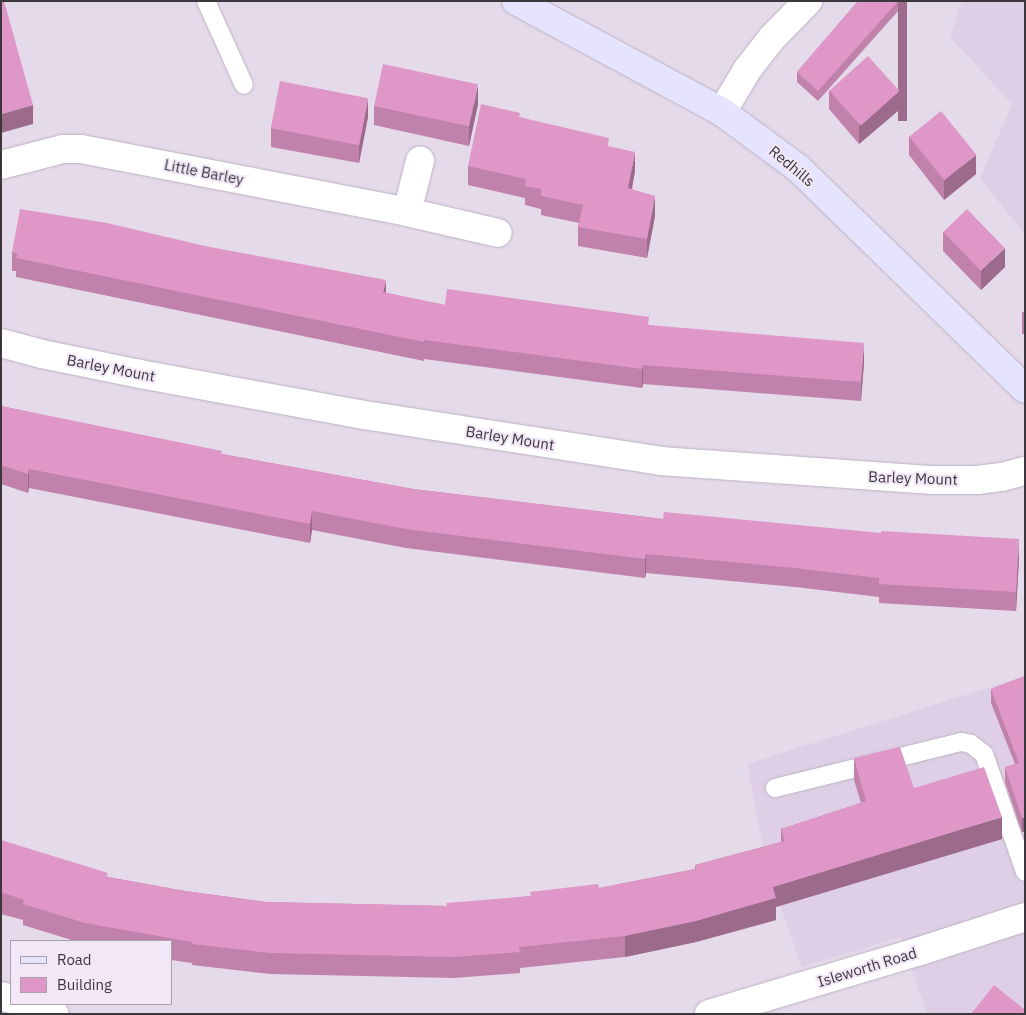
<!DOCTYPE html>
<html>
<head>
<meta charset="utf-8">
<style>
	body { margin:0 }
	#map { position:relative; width:1026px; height:1015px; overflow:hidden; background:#e4daea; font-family:"IBM Plex Sans",sans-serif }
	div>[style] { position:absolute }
	.built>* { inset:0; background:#decfe6 }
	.roads { filter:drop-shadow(0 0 1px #bcb2c1) drop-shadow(0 0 1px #bcb2c1) }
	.lane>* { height:18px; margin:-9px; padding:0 9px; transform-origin:9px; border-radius:9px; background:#fff }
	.street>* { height:28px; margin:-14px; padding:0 14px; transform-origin:14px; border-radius:14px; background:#fff }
	.secondary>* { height:28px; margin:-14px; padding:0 14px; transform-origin:14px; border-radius:14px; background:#e6e3fe }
	.wall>* { inset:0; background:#c082ab; transform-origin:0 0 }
	.shaded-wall>* { inset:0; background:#9c6a8b; transform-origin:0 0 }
	.building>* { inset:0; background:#df97c7; transform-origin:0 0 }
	span { translate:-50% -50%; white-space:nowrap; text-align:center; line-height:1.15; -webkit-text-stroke:4px #f1e7f7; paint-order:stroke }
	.street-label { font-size:15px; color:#3b373d }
	.frame { position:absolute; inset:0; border:2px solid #3b373d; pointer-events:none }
	.legend { position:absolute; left:10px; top:940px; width:162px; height:65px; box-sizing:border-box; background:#f1e7f7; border:1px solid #a8a1ad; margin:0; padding:6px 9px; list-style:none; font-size:15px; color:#3b373d }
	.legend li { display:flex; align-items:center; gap:10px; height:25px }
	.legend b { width:25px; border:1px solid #a8a1ad }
</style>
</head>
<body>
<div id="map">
	<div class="built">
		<div style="clip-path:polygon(962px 1px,1025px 1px,1025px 235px,980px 178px,1012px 104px,950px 37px)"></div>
		<div style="clip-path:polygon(1025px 676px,1025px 1014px,927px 1014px,901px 937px,802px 967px,768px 872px,747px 764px)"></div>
	</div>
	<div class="roads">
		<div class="lane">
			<div style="left:206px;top:1px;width:92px;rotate:65.7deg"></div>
			<div style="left:775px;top:788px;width:192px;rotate:-13.9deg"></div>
			<div style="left:961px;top:742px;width:10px;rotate:11deg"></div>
			<div style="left:971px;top:744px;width:16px;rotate:38deg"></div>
			<div style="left:984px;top:754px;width:125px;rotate:70.8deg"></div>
		</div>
		<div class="street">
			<div style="left:722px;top:112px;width:49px;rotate:-59.2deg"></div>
			<div style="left:747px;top:70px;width:41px;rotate:-52deg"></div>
			<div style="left:772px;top:38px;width:52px;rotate:-45.8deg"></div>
			<div style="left:1px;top:165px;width:64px;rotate:-14.5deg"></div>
			<div style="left:63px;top:149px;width:18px"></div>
			<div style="left:81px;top:149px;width:332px;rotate:10.9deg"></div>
			<div style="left:407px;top:212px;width:93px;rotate:13deg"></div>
			<div style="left:407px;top:212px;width:53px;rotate:-75.7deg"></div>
			<div style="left:1px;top:343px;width:42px;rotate:15deg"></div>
			<div style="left:42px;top:354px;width:100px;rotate:11.5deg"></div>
			<div style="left:140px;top:374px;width:222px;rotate:10.4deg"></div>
			<div style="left:358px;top:414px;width:306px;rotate:8.8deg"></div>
			<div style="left:660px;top:461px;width:274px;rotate:4deg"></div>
			<div style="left:933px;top:480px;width:44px"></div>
			<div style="left:977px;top:480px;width:25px;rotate:-7deg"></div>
			<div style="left:1002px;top:477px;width:24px;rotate:-15deg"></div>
			<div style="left:1px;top:996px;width:10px;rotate:17deg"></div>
			<div style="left:24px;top:1004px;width:32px;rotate:18deg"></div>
			<div style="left:709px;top:1014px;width:220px;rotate:-16.6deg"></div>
			<div style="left:920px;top:951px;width:110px;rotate:-17.9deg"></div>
		</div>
		<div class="secondary">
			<div style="left:516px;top:1px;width:234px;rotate:28.3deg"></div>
			<div style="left:722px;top:112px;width:96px;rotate:36.5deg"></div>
			<div style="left:799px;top:169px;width:315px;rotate:44.2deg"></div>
		</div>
	</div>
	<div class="wall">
		<div style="clip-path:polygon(858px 1px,907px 1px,818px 101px,797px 82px,797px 72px)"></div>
		<div style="clip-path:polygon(829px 90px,899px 110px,859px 144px,829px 109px)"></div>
		<div style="clip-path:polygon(478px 104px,469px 146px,374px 125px,374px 106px)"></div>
		<div style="clip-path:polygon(368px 117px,359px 163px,271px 147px,271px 128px)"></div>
		<div style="clip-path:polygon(520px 117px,609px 147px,635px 171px,632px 189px,655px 216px,647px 258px,578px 246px,578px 227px,579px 223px,541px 215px,541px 209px,525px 205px,525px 198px,468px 185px,468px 166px)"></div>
		<div style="clip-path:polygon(909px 136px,976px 174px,944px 200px,909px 155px)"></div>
		<div style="clip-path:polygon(943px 232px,1005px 267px,981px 290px,943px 251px)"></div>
		<div style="clip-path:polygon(12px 252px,386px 293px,445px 305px,649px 325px,864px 362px,861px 401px,643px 384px,642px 388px,424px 359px,424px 361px,16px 277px,16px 271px,12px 271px)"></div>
		<div style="left:1025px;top:312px;width:22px;height:3px;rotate:90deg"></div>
		<div style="clip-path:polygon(1px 406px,222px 454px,413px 489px,663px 519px,1019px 558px,1016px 611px,879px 603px,879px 597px,795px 587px,646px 573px,645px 578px,406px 548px,312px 530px,310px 543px,29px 488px,28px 493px,1px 484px)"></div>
		<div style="clip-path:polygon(1025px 676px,1022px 832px,1005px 782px,1005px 767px,1015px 764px,991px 703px,991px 689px)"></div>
		<div style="clip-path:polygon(854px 758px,914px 788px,1002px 839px,776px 907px,776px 920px,696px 942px,625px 957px,520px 968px,520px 973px,454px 978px,270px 974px,192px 965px,192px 963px,171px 960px,171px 941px,75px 941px,23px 925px,23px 920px,1px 914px,1px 840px,108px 877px,185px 891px,266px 902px,446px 906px,530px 896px,599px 888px,695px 869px,695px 865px,781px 842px,781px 829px,861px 803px,854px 780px)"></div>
	</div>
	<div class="shaded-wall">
		<div style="left:898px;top:1px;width:9px;height:120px"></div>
		<div style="clip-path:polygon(478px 85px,478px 104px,469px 146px,469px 127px)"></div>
		<div style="clip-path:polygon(899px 91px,899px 110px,859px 144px,859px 125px)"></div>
		<div style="clip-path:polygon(368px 98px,368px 117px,359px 163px,359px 144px)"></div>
		<div style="clip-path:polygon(33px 105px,33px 124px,1px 133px,1px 114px)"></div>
		<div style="clip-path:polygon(635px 152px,635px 171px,628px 207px,628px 188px)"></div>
		<div style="clip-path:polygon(976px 155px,976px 174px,944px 200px,944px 180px)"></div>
		<div style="clip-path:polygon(655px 196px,655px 216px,647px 258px,647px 239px)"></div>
		<div style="clip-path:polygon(1005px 248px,1005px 267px,981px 290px,981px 271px)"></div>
		<div style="clip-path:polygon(386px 280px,386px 299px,383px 292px)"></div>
		<div style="clip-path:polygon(864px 343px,864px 362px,861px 401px,861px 382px)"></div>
		<div style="clip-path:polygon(643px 365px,643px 384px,642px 388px,642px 369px)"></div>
		<div style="clip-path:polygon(29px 469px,29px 488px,28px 493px,28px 474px)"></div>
		<div style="clip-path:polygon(312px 511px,312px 530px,310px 543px,310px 524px)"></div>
		<div style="clip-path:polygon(1019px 539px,1019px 558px,1016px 611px,1016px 592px)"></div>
		<div style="clip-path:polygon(646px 554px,646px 573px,645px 578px,645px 559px)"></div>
		<div style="clip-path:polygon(1002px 817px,1002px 839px,776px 907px,776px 920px,696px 942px,625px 957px,625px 936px,773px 887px)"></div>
		<div style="left:1022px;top:818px;width:3px;height:14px"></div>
	</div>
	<div class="building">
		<div style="clip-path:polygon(1px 1px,4px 1px,33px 105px,1px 114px)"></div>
		<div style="clip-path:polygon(858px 1px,898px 1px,818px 91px,797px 72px)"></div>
		<div style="left:868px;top:56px;width:47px;height:52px;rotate:48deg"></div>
		<div style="left:383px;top:64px;width:97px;height:43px;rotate:12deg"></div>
		<div style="left:280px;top:81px;width:90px;height:48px;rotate:11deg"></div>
		<div style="clip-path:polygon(481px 104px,520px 113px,519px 117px,609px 138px,608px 146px,635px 152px,628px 188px,655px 196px,647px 239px,578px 227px,583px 205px,541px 196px,541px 189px,525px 186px,526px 179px,468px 166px)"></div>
		<div style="left:941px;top:111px;width:56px;height:41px;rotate:51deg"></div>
		<div style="clip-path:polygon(20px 209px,107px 223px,205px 246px,386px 280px,383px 292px,445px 305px,447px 289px,649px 317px,648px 325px,864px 343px,861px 382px,643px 365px,642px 369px,424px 340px,424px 342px,16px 258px,18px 252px,12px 252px)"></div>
		<div style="left:967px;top:209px;width:54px;height:33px;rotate:46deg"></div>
		<div style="clip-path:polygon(1px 406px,222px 451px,221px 454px,413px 489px,663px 519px,664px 512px,881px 533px,881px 531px,1019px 539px,1016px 592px,879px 584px,879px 578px,795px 568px,646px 554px,645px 559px,406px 529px,312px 511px,310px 524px,29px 469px,28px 474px,1px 465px)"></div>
		<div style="clip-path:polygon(1025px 676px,1025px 818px,1022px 818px,1005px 767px,1019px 763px,991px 689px)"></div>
		<div style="clip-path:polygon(900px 747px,914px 788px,984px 767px,1002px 817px,773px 887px,776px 898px,696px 921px,625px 936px,519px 947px,520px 952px,454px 957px,270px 953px,192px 944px,192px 942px,85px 923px,23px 904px,24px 900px,1px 892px,1px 840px,108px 873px,106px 877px,185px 891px,266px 902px,447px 906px,446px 903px,531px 896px,530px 892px,598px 884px,599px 888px,696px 869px,695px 865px,785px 841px,781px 829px,866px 801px,854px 758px)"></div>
		<div style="clip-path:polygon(994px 985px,1025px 1010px,1025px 1014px,971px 1014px)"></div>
	</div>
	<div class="street-label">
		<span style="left:792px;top:166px;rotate:40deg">Redhills</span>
		<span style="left:204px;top:172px;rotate:11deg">Little Barley</span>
		<span style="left:111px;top:368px;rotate:11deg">Barley Mount</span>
		<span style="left:510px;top:438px;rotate:9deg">Barley Mount</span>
		<span style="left:913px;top:478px;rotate:2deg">Barley Mount</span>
		<span style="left:867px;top:967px;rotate:-17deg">Isleworth Road</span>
	</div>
	<div class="frame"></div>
	<ul class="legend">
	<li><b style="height:6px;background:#e6e3fe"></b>Road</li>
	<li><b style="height:14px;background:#df97c7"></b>Building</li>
	</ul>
</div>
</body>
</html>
